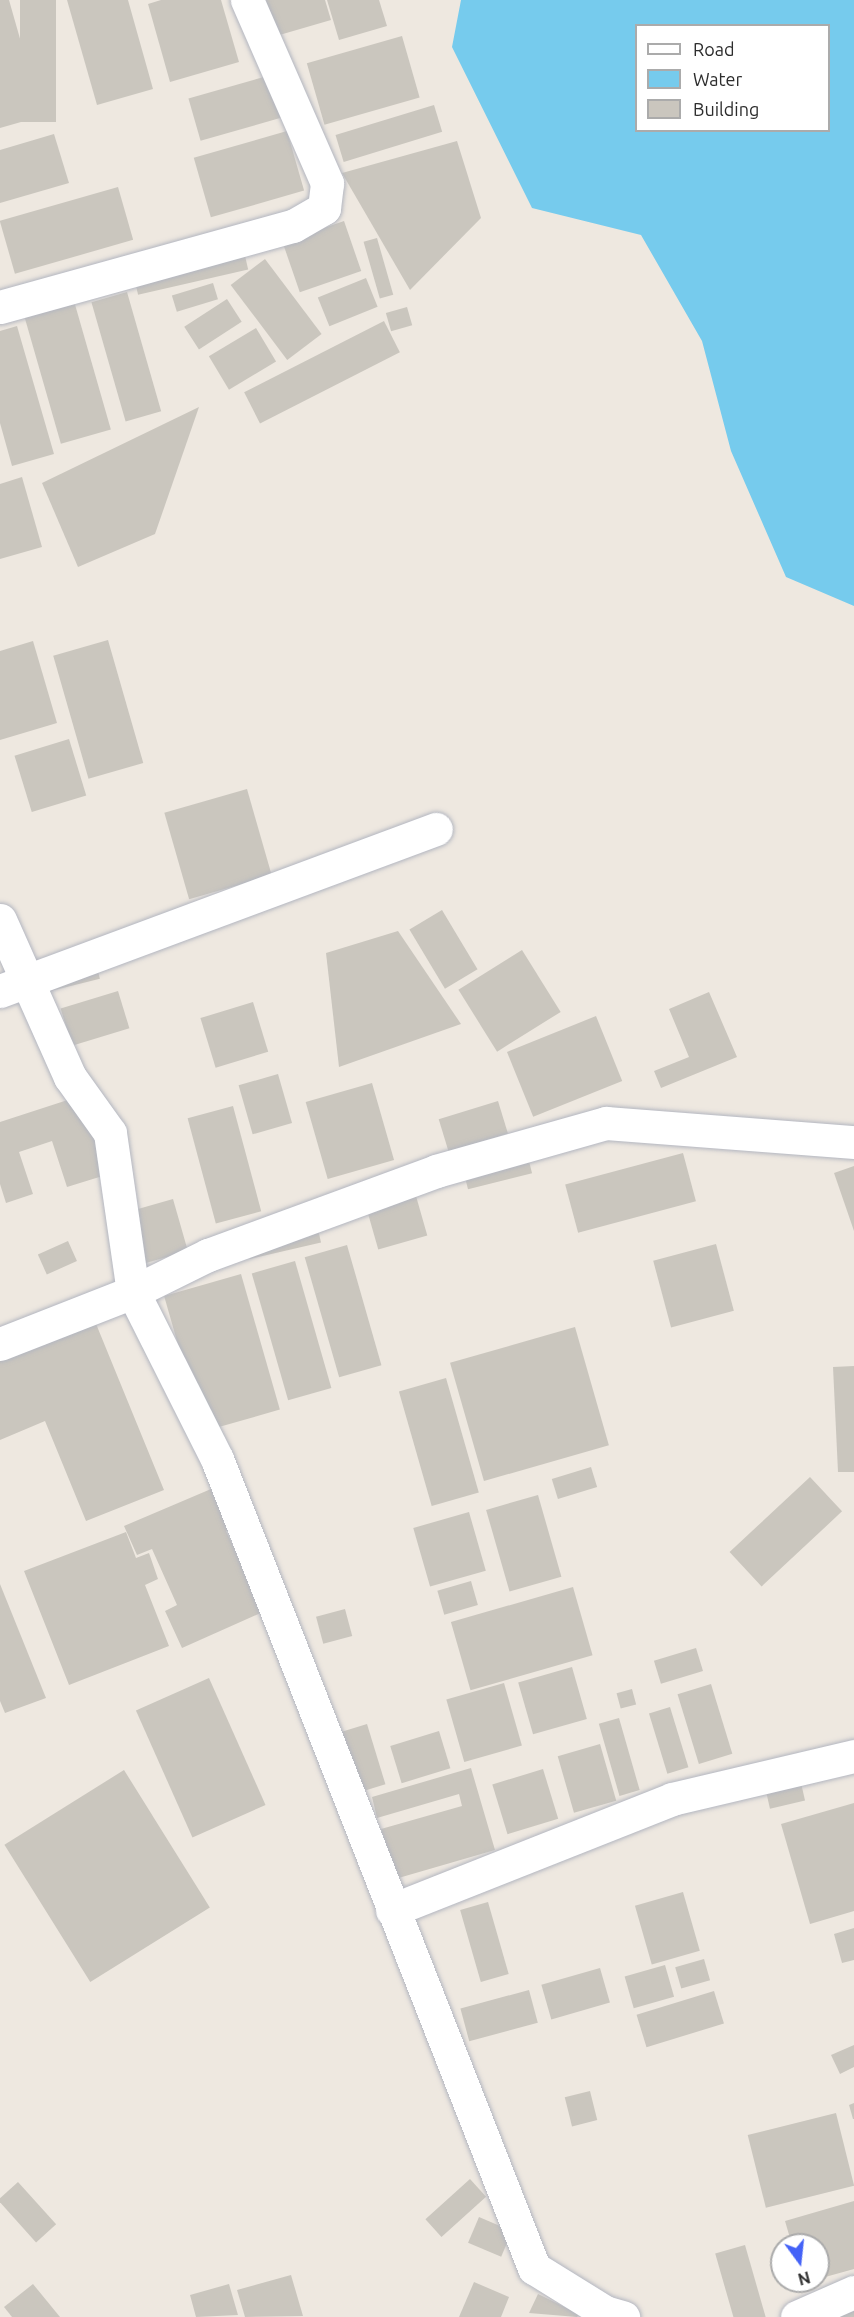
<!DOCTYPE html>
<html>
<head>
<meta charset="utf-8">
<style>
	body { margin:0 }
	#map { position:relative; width:854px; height:2317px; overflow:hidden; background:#eee8e0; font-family:Ubuntu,sans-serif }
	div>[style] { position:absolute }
	.water>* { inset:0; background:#76cbed }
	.building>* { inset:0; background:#cac6be; transform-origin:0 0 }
	.roads { filter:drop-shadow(0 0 2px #b3b6c0) drop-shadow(0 0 2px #b3b6c0) }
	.street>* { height:33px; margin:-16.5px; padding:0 16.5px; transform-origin:16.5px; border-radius:16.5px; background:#fff }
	span { translate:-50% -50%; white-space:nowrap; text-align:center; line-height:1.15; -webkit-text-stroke:6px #fff; paint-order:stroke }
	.legend { position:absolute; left:635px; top:24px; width:195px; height:108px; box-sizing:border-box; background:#fff; border:2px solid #ababab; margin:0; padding:8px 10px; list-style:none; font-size:18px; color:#2d2d2d }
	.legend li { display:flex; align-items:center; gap:12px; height:30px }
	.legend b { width:30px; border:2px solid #ababab }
	.north { position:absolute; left:770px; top:2233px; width:60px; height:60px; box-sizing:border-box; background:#fff; border:2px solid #ababab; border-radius:50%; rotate:165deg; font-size:16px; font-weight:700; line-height:24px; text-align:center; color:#2d2d2d }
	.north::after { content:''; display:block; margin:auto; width:21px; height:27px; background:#4462f7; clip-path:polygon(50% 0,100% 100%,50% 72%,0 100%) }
</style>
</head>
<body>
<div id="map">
	<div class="water">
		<div style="clip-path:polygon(evenodd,461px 0,854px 0,854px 606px,786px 577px,731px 451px,702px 341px,641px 235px,532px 208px,452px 47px,461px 0,636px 26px,828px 26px,828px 130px,636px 130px,636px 26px)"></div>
	</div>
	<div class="building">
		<div style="clip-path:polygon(0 0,9px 0,42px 116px,0 128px)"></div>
		<div style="left:20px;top:0;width:36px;height:122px"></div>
		<div style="clip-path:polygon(67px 0,128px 0,153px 89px,97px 105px)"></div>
		<div style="clip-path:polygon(161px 0,221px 0,239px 62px,170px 82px,148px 4px)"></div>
		<div style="clip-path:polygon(266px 0,325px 0,331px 20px,276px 36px)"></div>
		<div style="clip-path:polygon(327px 0,379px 0,387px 26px,339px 40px)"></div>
		<div style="left:402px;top:36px;width:64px;height:99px;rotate:74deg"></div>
		<div style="left:274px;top:74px;width:44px;height:89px;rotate:74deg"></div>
		<div style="left:434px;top:105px;width:28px;height:103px;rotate:73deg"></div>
		<div style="left:287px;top:131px;width:62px;height:97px;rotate:74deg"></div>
		<div style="clip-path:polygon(54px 134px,69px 183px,0 203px,0 150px)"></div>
		<div style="clip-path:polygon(457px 141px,481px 218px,410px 290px,342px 173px)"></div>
		<div style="left:118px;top:187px;width:55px;height:123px;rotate:74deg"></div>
		<div style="left:344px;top:221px;width:53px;height:65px;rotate:71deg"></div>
		<div style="left:377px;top:238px;width:59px;height:14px;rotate:74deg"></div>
		<div style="left:243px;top:247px;width:23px;height:113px;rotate:77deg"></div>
		<div style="left:265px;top:259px;width:94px;height:43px;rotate:53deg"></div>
		<div style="left:366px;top:278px;width:31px;height:52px;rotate:68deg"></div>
		<div style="left:213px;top:283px;width:17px;height:43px;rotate:73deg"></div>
		<div style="left:127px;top:292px;width:124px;height:37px;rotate:74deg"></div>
		<div style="left:72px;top:294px;width:141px;height:52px;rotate:74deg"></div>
		<div style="left:227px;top:299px;width:27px;height:51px;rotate:57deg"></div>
		<div style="left:407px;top:307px;width:19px;height:22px;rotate:74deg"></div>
		<div style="left:384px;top:321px;width:35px;height:157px;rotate:63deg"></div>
		<div style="clip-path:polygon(17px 326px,54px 454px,12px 466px,0 423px,0 331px)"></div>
		<div style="left:256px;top:328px;width:39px;height:55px;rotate:59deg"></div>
		<div style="clip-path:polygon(199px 407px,155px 534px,78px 567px,42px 483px)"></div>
		<div style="clip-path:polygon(22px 477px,42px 547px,0 559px,0 484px)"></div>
		<div style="left:108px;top:640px;width:128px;height:57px;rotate:74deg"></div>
		<div style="clip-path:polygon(33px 641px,57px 723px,0 740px,0 651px)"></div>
		<div style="left:69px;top:739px;width:59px;height:57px;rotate:73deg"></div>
		<div style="left:247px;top:789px;width:90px;height:86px;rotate:74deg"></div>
		<div style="left:442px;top:910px;width:69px;height:38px;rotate:59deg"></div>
		<div style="clip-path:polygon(398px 931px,461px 1024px,339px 1067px,326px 953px)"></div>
		<div style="left:522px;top:950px;width:73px;height:75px;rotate:58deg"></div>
		<div style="left:97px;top:967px;width:12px;height:57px;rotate:76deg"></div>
		<div style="left:118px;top:991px;width:39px;height:60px;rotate:73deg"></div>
		<div style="clip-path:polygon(709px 992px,737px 1057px,661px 1088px,654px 1071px,689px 1057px,669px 1009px)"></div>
		<div style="left:253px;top:1002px;width:52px;height:55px;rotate:73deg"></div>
		<div style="left:596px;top:1016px;width:70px;height:96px;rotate:68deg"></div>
		<div style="left:278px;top:1074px;width:51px;height:41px;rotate:74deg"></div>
		<div style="left:372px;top:1083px;width:80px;height:69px;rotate:74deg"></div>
		<div style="clip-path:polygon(83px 1095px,109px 1174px,67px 1187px,52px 1141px,19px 1152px,33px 1194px,6px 1203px,0 1184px,0 1122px)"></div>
		<div style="left:498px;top:1101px;width:34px;height:62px;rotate:73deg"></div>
		<div style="left:233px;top:1106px;width:109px;height:47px;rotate:75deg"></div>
		<div style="left:526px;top:1149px;width:25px;height:66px;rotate:76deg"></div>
		<div style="left:683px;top:1153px;width:50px;height:122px;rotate:75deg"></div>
		<div style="clip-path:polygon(854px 1166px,854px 1231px,834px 1173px)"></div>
		<div style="left:416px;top:1196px;width:41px;height:51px;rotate:74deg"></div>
		<div style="left:173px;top:1199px;width:54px;height:51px;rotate:74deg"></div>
		<div style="left:317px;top:1225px;width:18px;height:73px;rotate:77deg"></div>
		<div style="left:68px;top:1241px;width:22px;height:33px;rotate:66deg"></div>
		<div style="left:716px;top:1244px;width:69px;height:65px;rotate:75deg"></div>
		<div style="left:347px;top:1245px;width:125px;height:44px;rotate:74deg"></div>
		<div style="left:295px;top:1261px;width:132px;height:45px;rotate:74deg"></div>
		<div style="left:241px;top:1274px;width:141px;height:80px;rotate:74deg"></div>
		<div style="clip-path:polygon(92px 1314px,164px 1490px,86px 1521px,45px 1421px,0 1440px,0 1352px)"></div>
		<div style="left:575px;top:1327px;width:123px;height:130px;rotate:74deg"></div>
		<div style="clip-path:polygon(854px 1366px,854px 1472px,838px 1472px,833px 1367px)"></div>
		<div style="left:446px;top:1378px;width:119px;height:49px;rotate:74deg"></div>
		<div style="left:591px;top:1467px;width:21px;height:41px;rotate:73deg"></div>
		<div style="left:810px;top:1477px;width:47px;height:110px;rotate:47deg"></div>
		<div style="clip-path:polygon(211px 1489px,241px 1525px,226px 1531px,265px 1611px,182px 1648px,165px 1611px,177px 1605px,152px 1549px,137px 1555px,124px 1526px)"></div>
		<div style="left:538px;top:1495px;width:85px;height:54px;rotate:74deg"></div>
		<div style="left:469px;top:1512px;width:61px;height:58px;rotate:74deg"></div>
		<div style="clip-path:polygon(126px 1532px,136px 1558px,149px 1553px,158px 1579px,145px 1585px,169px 1646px,69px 1685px,24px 1571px)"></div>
		<div style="left:471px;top:1581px;width:25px;height:35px;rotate:74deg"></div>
		<div style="clip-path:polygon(0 1584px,46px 1698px,5px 1713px,0 1701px)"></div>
		<div style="left:573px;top:1587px;width:71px;height:127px;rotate:74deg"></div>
		<div style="left:345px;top:1609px;width:28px;height:30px;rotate:75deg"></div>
		<div style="left:696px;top:1648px;width:24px;height:44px;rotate:73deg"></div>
		<div style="left:572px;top:1667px;width:54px;height:56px;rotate:74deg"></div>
		<div style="left:209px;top:1678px;width:139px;height:80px;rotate:66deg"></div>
		<div style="left:504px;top:1683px;width:65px;height:60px;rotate:74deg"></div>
		<div style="left:711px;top:1684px;width:73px;height:35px;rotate:73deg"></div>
		<div style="left:632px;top:1689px;width:16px;height:16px;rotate:75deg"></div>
		<div style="left:670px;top:1707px;width:63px;height:22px;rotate:73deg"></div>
		<div style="left:619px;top:1718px;width:75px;height:21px;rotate:74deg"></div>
		<div style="left:367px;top:1724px;width:63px;height:28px;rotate:73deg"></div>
		<div style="left:439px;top:1731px;width:39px;height:51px;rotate:73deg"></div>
		<div style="left:600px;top:1744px;width:59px;height:44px;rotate:74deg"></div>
		<div style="clip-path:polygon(471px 1768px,495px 1850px,395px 1879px,381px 1829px,462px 1806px,459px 1794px,377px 1818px,372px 1797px)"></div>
		<div style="left:543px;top:1769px;width:52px;height:53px;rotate:73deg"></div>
		<div style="left:124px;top:1770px;width:162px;height:141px;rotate:58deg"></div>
		<div style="left:801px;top:1783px;width:18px;height:36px;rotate:77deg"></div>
		<div style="clip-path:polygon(854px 1803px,854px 1911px,810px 1924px,781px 1824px)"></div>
		<div style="left:683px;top:1892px;width:61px;height:50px;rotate:74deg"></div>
		<div style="left:488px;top:1902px;width:75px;height:29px;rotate:74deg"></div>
		<div style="clip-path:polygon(854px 1928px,854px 1960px,842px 1963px,834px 1934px)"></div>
		<div style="left:704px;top:1959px;width:22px;height:30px;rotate:74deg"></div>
		<div style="left:665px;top:1965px;width:33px;height:42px;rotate:74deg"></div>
		<div style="left:600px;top:1968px;width:36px;height:61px;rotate:74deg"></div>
		<div style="left:529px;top:1990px;width:34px;height:71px;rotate:75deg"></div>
		<div style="left:714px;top:1991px;width:34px;height:81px;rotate:73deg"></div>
		<div style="clip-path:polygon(854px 2045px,854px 2067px,840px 2074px,831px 2055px)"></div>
		<div style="left:590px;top:2091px;width:30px;height:26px;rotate:76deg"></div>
		<div style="clip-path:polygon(854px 2103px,854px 2119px,853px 2119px,849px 2105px)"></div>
		<div style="left:836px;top:2113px;width:75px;height:91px;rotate:76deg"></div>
		<div style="left:470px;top:2179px;width:24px;height:60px;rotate:48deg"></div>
		<div style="left:18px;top:2182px;width:57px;height:27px;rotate:48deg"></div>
		<div style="clip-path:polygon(854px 2201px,854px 2269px,818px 2279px,818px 2245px,792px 2245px,785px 2221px)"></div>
		<div style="left:479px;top:2217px;width:36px;height:28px;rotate:23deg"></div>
		<div style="left:745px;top:2245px;width:75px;height:31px;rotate:74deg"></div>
		<div style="clip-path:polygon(291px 2275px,303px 2316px,245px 2317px,237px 2290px)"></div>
		<div style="clip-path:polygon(474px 2282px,509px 2297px,501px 2317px,459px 2317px)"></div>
		<div style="clip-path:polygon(33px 2284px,60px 2317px,12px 2317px,4px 2307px)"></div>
		<div style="clip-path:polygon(229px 2284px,238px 2315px,196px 2317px,190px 2295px)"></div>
		<div style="clip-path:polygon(538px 2294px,579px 2314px,577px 2317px,529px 2313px)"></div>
		<div style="clip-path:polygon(854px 2302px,854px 2317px,837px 2317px)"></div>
	</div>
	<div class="roads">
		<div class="street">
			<div style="left:0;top:307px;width:304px;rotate:-15.5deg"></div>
			<div style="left:293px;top:226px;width:36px;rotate:-30deg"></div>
			<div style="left:324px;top:208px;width:25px;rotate:-83deg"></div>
			<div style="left:327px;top:183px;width:200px;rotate:-113.6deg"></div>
			<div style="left:0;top:920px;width:172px;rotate:66deg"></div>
			<div style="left:70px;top:1077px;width:69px;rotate:54.5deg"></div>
			<div style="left:110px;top:1133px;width:161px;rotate:81.8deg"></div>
			<div style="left:133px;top:1292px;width:187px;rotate:63.3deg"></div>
			<div style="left:217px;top:1459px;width:869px;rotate:68.6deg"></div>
			<div style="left:534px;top:2268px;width:84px;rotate:31.8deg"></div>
			<div style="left:605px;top:2312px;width:19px;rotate:16deg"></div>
			<div style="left:0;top:991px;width:465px;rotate:-20.4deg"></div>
			<div style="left:0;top:1344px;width:143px;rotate:-21.4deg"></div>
			<div style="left:133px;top:1292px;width:84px;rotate:-26.3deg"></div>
			<div style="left:208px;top:1255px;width:243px;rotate:-20.2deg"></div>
			<div style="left:436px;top:1171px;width:177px;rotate:-15.8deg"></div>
			<div style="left:606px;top:1123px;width:249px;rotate:4.4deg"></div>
			<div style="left:392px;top:1910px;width:301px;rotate:-21.6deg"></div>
			<div style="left:672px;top:1799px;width:187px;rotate:-13.3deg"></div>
			<div style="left:797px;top:2317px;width:62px;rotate:-23.7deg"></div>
		</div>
	</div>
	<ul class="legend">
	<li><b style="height:8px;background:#fff"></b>Road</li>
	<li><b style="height:16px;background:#76cbed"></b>Water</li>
	<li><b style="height:16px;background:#cac6be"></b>Building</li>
	</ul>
	<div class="north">N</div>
</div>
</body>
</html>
